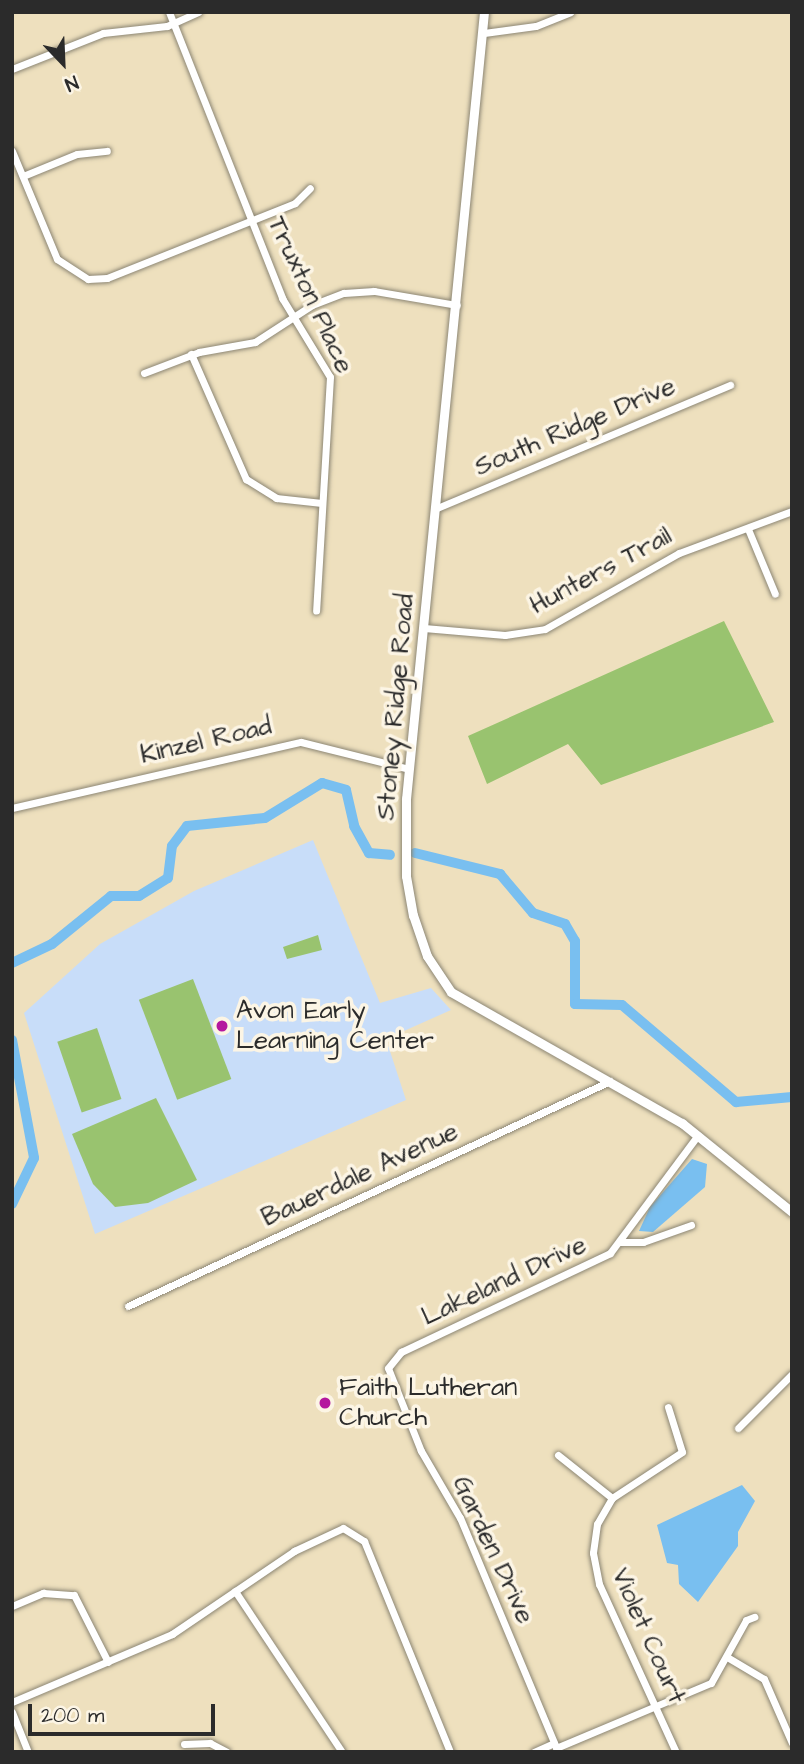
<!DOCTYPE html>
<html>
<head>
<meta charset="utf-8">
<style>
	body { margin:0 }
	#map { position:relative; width:804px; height:1764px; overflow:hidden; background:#eee0be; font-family:"Architects Daughter",sans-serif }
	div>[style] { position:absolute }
	.built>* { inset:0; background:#c8ddf9 }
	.green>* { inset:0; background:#99c36f; transform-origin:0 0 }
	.water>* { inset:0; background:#79bff0 }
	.river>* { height:10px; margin:-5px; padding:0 5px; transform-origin:5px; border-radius:5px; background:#79bff0 }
	.roads { filter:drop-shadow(0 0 2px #8c8674) drop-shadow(0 0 2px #8c8674) }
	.minor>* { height:7px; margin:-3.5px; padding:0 3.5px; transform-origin:3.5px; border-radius:3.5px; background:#fff }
	.tertiary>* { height:9px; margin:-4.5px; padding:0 4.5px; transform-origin:4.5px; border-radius:4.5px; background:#fff }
	.dots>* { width:19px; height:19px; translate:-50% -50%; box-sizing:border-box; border:4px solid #fcf5e5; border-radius:50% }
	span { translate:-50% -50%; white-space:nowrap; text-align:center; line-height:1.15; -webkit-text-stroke:7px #fcf5e5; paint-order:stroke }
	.street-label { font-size:26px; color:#2b2b2b }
	.poi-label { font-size:26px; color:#2b2b2b }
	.left { translate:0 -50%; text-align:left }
	.frame { position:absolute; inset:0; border:14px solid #2b2b2b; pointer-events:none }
	.north { position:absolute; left:28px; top:28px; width:70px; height:70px; -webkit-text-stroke:5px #fcf5e5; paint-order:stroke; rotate:157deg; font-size:19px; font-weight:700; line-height:28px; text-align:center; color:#2b2b2b }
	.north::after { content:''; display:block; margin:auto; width:24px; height:32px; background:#2b2b2b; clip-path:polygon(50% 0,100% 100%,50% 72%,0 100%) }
	.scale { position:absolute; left:28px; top:1704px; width:187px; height:32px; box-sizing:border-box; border:4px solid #2b2b2b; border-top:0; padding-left:9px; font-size:21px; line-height:24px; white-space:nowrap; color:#2b2b2b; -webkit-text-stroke:5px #fcf5e5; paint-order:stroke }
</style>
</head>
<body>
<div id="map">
	<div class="built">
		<div style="clip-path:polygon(313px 840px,380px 1003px,431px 988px,451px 1010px,386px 1039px,406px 1100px,95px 1234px,24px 1013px,100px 944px,194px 891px)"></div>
	</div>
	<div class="green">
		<div style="clip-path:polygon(724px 621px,774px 722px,601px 785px,568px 744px,487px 784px,468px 736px)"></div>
		<div style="clip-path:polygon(318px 935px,322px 950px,287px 959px,283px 947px)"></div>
		<div style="left:193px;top:979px;width:107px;height:58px;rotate:69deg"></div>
		<div style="left:97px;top:1028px;width:75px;height:42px;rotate:71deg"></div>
		<div style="clip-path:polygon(156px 1098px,197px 1180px,148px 1203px,115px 1207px,93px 1184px,72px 1134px)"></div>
	</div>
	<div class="water">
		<div style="clip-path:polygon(692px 1159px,707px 1164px,705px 1187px,653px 1232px,639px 1231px,650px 1207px)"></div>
		<div style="clip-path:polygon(742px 1485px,755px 1501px,738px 1532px,738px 1546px,698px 1602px,679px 1584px,678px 1565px,667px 1563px,657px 1525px)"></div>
	</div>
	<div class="river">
		<div style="left:415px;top:853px;width:88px;rotate:13.9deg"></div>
		<div style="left:500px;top:874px;width:51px;rotate:49.8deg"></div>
		<div style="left:533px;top:913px;width:34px;rotate:19deg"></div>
		<div style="left:565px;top:924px;width:20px;rotate:60deg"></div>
		<div style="left:575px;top:941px;width:63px;rotate:90deg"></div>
		<div style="left:575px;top:1004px;width:47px;rotate:1.2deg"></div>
		<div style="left:622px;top:1005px;width:150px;rotate:40.4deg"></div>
		<div style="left:736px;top:1102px;width:56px;rotate:-5.1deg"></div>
		<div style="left:12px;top:963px;width:44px;rotate:-25.4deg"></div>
		<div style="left:52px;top:944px;width:76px;rotate:-39.1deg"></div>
		<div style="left:111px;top:896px;width:28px"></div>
		<div style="left:139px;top:896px;width:34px;rotate:-32deg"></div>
		<div style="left:168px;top:878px;width:32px;rotate:-83deg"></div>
		<div style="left:172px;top:846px;width:25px;rotate:-53deg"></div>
		<div style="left:187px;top:826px;width:78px;rotate:-5.9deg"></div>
		<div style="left:265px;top:818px;width:67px;rotate:-31.6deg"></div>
		<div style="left:322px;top:783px;width:25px;rotate:16deg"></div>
		<div style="left:346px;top:790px;width:37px;rotate:77deg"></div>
		<div style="left:354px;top:826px;width:31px;rotate:61deg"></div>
		<div style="left:369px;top:853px;width:21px;rotate:5deg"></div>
		<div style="left:12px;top:1040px;width:120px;rotate:79.4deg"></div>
		<div style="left:34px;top:1158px;width:51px;rotate:115.6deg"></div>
	</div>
	<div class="roads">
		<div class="minor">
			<div style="left:169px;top:12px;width:308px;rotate:68.4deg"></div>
			<div style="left:282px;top:298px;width:92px;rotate:58.7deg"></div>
			<div style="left:330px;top:377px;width:234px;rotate:93.4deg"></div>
			<div style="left:484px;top:33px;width:52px;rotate:-7.7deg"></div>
			<div style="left:536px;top:26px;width:37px;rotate:-22deg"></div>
			<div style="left:12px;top:69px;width:98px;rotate:-21.6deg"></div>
			<div style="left:103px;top:33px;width:64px;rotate:-6.2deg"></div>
			<div style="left:167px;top:26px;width:34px;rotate:-24deg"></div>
			<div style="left:12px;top:151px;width:117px;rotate:67.4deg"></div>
			<div style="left:57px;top:259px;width:37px;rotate:33deg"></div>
			<div style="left:88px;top:279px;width:19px;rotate:-3deg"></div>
			<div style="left:107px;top:278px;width:202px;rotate:-21.7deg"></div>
			<div style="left:295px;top:203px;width:21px;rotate:-45deg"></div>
			<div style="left:23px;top:176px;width:58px;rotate:-22.2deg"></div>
			<div style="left:77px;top:154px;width:30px;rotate:-6deg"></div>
			<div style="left:191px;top:354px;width:137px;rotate:66.3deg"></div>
			<div style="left:246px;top:479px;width:36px;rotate:32deg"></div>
			<div style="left:276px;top:498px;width:46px;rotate:6.2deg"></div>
			<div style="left:144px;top:373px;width:59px;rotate:-20.9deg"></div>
			<div style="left:199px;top:352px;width:57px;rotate:-10.1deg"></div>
			<div style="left:255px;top:342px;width:68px;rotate:-33deg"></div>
			<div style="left:312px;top:305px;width:34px;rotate:-21deg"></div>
			<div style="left:344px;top:293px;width:30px;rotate:-4deg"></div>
			<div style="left:374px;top:291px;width:84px;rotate:9.6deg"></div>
			<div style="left:437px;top:508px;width:318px;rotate:-22.8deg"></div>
			<div style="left:748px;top:529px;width:70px;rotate:67.4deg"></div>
			<div style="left:424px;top:628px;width:81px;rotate:4.9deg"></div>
			<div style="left:505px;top:635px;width:40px;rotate:-8.5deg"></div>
			<div style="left:545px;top:629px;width:154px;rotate:-29.6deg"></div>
			<div style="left:679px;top:553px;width:121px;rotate:-20.4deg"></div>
			<div style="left:12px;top:808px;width:296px;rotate:-12.9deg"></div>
			<div style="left:301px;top:742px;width:111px;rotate:14deg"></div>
			<div style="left:619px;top:1242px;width:24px"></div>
			<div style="left:643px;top:1242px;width:51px;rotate:-19.5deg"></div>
			<div style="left:128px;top:1306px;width:532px;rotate:-25.02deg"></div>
			<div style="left:668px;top:1407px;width:47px;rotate:72.7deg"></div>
			<div style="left:682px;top:1452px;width:84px;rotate:146.7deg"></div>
			<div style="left:612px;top:1498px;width:30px;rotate:120deg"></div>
			<div style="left:597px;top:1524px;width:29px;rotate:98deg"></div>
			<div style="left:593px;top:1553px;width:32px;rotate:79deg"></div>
			<div style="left:599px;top:1584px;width:185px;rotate:65.4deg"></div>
			<div style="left:738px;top:1428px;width:76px;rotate:-45deg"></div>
			<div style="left:558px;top:1455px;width:69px;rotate:38.5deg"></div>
			<div style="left:235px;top:1591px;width:193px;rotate:56.4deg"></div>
			<div style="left:12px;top:1606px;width:34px;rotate:-23deg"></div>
			<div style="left:43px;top:1593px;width:31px;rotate:4deg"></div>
			<div style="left:74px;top:1595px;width:75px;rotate:63.1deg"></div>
			<div style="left:727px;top:1657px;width:43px;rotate:30.7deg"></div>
			<div style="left:764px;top:1679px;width:70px;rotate:66.4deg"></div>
			<div style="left:12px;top:1702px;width:174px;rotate:-23deg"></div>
			<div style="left:172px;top:1634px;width:148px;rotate:-34.2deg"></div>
			<div style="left:294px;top:1551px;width:54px;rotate:-25.1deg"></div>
			<div style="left:343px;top:1528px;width:25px;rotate:32deg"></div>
			<div style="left:364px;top:1541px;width:228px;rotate:67.8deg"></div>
			<div style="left:12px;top:1712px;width:43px;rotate:68.2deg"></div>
			<div style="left:184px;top:1744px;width:26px;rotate:-2deg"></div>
			<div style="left:210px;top:1743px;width:19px;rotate:28deg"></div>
			<div style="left:556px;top:1748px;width:168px;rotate:-22.8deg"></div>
			<div style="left:711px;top:1683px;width:72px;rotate:-60.9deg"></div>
			<div style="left:746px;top:1620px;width:9px;rotate:-21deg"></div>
			<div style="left:534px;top:1752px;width:22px;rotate:-24deg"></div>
			<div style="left:558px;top:1752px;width:254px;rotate:-112.7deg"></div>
			<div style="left:460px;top:1518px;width:78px;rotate:-120.2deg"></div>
			<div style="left:421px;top:1451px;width:89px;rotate:-111.7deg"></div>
			<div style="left:388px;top:1368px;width:21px;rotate:-51deg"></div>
			<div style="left:401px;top:1352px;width:231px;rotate:-25.3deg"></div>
			<div style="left:610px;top:1253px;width:147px;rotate:-53.3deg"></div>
		</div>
		<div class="tertiary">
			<div style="left:484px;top:12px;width:791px;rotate:95.66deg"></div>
			<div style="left:406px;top:799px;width:77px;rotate:90deg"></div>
			<div style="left:406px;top:876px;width:40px;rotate:80deg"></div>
			<div style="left:413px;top:915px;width:43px;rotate:71.1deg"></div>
			<div style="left:427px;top:956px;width:43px;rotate:56.3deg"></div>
			<div style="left:451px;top:992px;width:266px;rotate:29.6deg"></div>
			<div style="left:682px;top:1123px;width:141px;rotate:39deg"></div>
		</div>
	</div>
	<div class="dots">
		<div style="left:222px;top:1026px;background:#b5179e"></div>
		<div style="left:325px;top:1403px;background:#b5179e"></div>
	</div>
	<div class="street-label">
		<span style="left:310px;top:295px;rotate:65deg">Truxton Place</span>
		<span style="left:575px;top:427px;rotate:-23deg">South Ridge Drive</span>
		<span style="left:601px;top:571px;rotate:-28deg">Hunters Trail</span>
		<span style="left:396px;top:707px;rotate:-85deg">Stoney Ridge Road</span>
		<span style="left:206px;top:741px;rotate:-13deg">Kinzel Road</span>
		<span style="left:360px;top:1175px;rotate:-25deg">Bauerdale Avenue</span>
		<span style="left:504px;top:1281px;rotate:-25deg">Lakeland Drive</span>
		<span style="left:493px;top:1550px;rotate:65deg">Garden Drive</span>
		<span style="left:648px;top:1636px;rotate:66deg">Violet Court</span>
	</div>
	<div class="poi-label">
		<span class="left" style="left:236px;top:1026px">Avon Early<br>Learning Center</span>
		<span class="left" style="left:339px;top:1403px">Faith Lutheran<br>Church</span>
	</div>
	<div class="frame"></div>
	<div class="north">N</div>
	<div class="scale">200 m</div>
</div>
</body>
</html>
